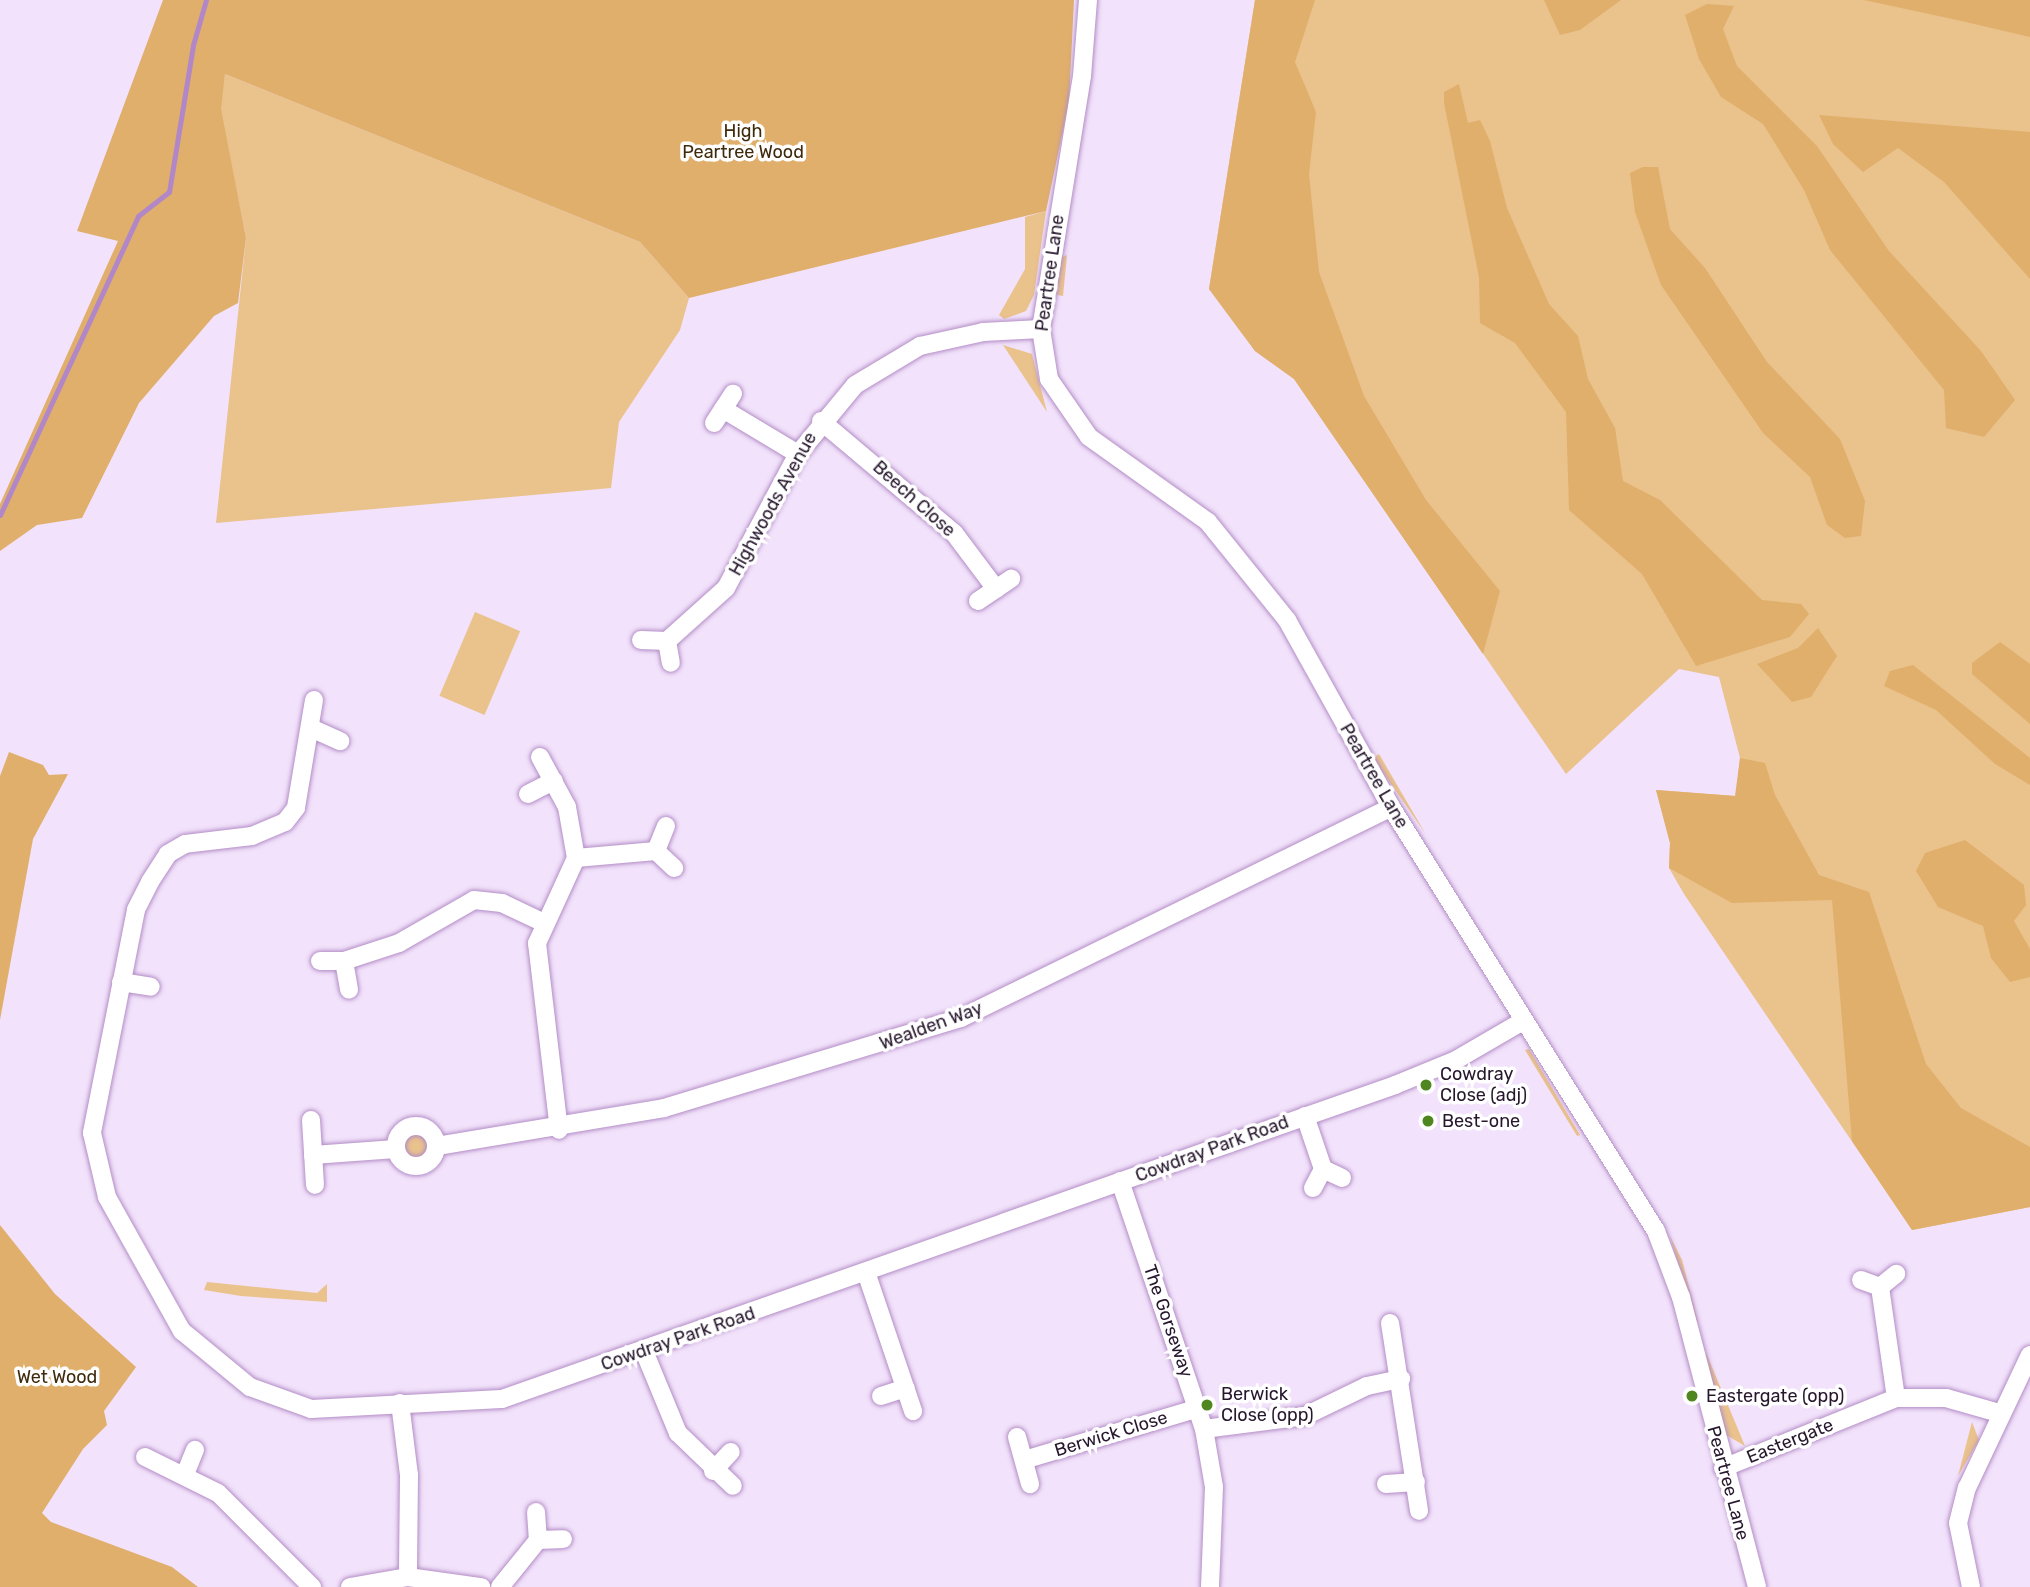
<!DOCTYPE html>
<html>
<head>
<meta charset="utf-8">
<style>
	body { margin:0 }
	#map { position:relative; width:2030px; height:1587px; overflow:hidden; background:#f2e2fb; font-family:Rubik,sans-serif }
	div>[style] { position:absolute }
	.green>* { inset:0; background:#eac28c; transform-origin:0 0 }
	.round { border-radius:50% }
	.forest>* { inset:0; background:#e0af6c }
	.stream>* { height:5px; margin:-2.5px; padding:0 2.5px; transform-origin:2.5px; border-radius:2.5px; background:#b187c7 }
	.roads { filter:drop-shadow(0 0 2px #b38dc6) drop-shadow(0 0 2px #b38dc6) }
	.minor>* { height:18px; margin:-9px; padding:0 9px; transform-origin:9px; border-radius:9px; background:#fff }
	.minor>.ring { margin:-9px; padding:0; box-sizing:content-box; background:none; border:18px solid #fff; border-radius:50% }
	.dots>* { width:19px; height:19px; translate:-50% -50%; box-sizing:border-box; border:4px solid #fff; border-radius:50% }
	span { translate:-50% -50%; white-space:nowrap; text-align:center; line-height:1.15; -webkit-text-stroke:7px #fff; paint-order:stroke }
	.park-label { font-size:18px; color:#3f2a0c }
	.street-label { font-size:18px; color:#26172d }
	.poi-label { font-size:18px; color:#26172d }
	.left { translate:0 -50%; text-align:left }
</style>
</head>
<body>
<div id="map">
	<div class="green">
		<div style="clip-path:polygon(1255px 0,2030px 0,2030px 1207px,1912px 1230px,1684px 894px,1669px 868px,1670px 843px,1656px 790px,1736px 796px,1740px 758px,1719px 677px,1679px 669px,1566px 774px,1294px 379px,1255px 351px,1209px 289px)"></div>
		<div style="clip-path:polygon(225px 74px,640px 242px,689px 298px,680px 330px,619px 422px,611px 488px,216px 523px,246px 238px,220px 109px)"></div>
		<div style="clip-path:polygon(1046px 211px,1034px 295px,1026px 311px,1004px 319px,999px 315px,1025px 269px,1025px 217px)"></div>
		<div style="clip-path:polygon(1067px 255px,1063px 296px,1057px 295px,1057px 259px)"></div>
		<div style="clip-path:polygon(1003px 345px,1032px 354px,1047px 412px)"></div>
		<div style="left:475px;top:612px;width:49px;height:91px;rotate:23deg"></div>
		<div style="clip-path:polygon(1379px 754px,1425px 833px,1373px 758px)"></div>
		<div style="clip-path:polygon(1529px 1049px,1580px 1135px,1577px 1136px,1525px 1050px)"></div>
		<div class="round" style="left:403px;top:1132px;width:28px;height:28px"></div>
		<div style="clip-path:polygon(1670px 1236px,1682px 1260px,1698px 1322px,1695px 1323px)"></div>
		<div style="clip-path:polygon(207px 1282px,317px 1293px,327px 1284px,327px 1302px,241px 1296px,204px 1290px)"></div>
		<div style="clip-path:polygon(1704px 1354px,1707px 1355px,1745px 1446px,1723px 1433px)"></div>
		<div style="clip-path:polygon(1972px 1422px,1979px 1440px,1958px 1476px)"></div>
	</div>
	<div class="forest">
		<div style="clip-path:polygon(163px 0,1074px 0,1069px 102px,1046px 211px,689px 298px,640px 242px,225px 74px,221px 109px,246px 238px,238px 303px,214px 316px,139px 403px,82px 518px,37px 525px,0 551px,0 504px,118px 241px,77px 231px)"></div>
		<div style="clip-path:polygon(1255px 0,1315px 0,1295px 62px,1316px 112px,1309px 174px,1319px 272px,1364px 396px,1426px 500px,1500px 591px,1483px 654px,1294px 379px,1255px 351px,1209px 289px)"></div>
		<div style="clip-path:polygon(1544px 0,1621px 0,1580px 30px,1560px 35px)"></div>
		<div style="clip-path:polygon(1864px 0,2030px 0,2030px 37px,1957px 20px)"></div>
		<div style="clip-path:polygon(1707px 4px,1734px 6px,1723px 29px,1737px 66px,1817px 146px,1889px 251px,1981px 351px,2015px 400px,1984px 437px,1946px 428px,1944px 390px,1830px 250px,1804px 190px,1763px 124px,1721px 97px,1699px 59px,1685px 15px)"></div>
		<div style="clip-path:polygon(1459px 84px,1468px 123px,1480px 120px,1490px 141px,1507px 208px,1549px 304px,1578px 336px,1588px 379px,1615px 428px,1623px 481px,1660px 500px,1762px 600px,1801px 604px,1809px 614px,1790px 637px,1696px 666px,1642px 574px,1569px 510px,1566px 412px,1515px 343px,1480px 323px,1479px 277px,1444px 103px,1444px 92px)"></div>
		<div style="clip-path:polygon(1819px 115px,2030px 132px,2030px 279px,1944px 182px,1898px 148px,1863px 172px,1833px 144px)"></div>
		<div style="clip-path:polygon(1643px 167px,1658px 167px,1670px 229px,1705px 268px,1767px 362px,1840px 439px,1865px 501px,1861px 536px,1845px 538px,1827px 525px,1810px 477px,1763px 433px,1661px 285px,1635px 212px,1630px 173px)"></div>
		<div style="clip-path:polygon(1818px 628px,1837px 656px,1811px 697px,1792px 702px,1757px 664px,1798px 648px)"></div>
		<div style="clip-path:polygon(2000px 642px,2030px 664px,2030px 724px,1972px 674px,1972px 663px)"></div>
		<div style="clip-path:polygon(1913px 665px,2030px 758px,2030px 785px,1995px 764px,1936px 710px,1884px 686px,1890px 671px)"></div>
		<div style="clip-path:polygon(9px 752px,43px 765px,49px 775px,68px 774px,33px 839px,0 1020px,0 776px)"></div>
		<div style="clip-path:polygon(1740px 758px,1765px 763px,1775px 795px,1819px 875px,1869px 892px,1926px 1064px,1961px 1108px,2030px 1147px,2030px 1207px,1912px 1230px,1852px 1141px,1832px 900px,1732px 903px,1669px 868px,1670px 843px,1656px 790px,1735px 796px)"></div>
		<div style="clip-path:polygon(1965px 840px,2024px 885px,2026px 905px,2014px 921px,2030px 949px,2030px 977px,2010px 982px,1991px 958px,1983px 926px,1938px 907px,1916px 871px,1925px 853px)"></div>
		<div style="clip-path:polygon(0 1225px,55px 1294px,136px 1367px,104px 1411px,107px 1425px,83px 1449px,42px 1513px,51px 1522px,172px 1567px,198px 1587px,0 1587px)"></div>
	</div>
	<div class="stream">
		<div style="left:0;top:515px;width:329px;rotate:-65.2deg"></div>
		<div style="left:138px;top:216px;width:39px;rotate:-38deg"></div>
		<div style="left:169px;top:192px;width:149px;rotate:-80.7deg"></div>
		<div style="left:193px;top:45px;width:47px;rotate:-73.9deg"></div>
	</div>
	<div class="roads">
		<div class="minor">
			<div style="left:1088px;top:0;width:76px;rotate:94.5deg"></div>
			<div style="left:1082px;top:76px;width:256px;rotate:99.2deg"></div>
			<div style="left:1041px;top:329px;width:51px;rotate:80.9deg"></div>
			<div style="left:1049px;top:379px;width:70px;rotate:55.4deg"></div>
			<div style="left:1089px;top:437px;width:146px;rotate:35.5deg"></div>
			<div style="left:1208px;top:522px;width:126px;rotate:51.1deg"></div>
			<div style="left:1287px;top:620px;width:214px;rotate:60.9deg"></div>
			<div style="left:1391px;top:807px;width:500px;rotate:57.99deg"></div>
			<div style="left:1656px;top:1231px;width:71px;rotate:69.3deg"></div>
			<div style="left:1681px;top:1297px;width:300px;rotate:75.3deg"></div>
			<div style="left:723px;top:409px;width:87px;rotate:31deg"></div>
			<div style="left:821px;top:421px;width:174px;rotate:40.1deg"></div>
			<div style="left:954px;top:533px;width:70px;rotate:53.1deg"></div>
			<div style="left:714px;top:423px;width:35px;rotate:-57deg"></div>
			<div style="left:978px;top:601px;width:40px;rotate:-34deg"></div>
			<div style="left:641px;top:640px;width:26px;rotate:2deg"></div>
			<div style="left:667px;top:641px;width:22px;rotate:80deg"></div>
			<div style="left:667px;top:641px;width:79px;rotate:-41.9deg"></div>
			<div style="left:726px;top:588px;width:152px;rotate:-61.8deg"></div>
			<div style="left:798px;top:454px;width:89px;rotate:-50.4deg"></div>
			<div style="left:855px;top:385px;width:76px;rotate:-31deg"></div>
			<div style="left:920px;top:346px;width:65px;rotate:-12.5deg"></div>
			<div style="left:983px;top:332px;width:58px;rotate:-3deg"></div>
			<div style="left:314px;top:700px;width:109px;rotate:99.5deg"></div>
			<div style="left:296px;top:808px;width:18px;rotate:128deg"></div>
			<div style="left:285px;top:822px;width:36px;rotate:157deg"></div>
			<div style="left:252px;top:836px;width:67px;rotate:173.2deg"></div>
			<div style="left:185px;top:844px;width:20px;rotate:150deg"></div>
			<div style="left:168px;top:854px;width:33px;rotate:123deg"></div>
			<div style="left:150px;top:882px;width:31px;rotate:117deg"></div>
			<div style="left:136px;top:910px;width:227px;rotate:101.2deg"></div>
			<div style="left:92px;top:1133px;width:66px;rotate:76.8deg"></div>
			<div style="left:107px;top:1197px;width:154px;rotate:60.8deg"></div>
			<div style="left:182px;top:1331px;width:88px;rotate:39.5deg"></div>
			<div style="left:250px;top:1387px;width:65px;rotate:19.8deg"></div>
			<div style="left:311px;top:1409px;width:191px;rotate:-3deg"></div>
			<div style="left:502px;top:1399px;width:947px;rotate:-19.37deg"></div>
			<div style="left:1395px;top:1085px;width:66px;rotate:-22.3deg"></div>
			<div style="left:1456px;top:1060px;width:78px;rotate:-30.2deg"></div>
			<div style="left:313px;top:729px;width:30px;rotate:24deg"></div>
			<div style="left:540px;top:757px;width:57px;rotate:61.6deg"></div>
			<div style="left:567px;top:807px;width:52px;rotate:80deg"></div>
			<div style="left:576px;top:858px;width:94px;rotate:114.6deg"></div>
			<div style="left:537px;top:943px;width:188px;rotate:83.3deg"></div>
			<div style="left:528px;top:794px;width:29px;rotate:-27deg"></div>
			<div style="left:666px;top:826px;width:27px;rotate:112deg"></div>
			<div style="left:656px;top:851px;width:25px;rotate:43deg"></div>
			<div style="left:576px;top:858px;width:80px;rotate:-5deg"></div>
			<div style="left:320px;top:961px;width:24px"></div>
			<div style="left:344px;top:961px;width:58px;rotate:-18.1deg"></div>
			<div style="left:399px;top:943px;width:86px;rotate:-29.8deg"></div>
			<div style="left:474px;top:900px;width:28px;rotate:6deg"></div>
			<div style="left:502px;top:903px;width:44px;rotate:25.4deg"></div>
			<div style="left:344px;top:961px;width:29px;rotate:80deg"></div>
			<div style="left:121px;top:982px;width:30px;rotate:9deg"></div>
			<div style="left:1305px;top:1116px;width:56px;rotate:71.2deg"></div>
			<div style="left:311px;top:1120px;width:65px;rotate:86.5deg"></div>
			<div class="ring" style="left:396px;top:1126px;width:22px;height:22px"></div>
			<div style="left:437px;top:1146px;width:230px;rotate:-9.5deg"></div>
			<div style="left:664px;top:1108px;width:310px;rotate:-16.9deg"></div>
			<div style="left:961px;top:1018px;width:479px;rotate:-26.1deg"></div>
			<div style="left:313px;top:1155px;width:83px;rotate:-4.1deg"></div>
			<div style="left:1120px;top:1181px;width:262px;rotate:71.3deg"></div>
			<div style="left:1204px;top:1429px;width:59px;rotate:80.2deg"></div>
			<div style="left:1214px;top:1487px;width:100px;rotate:92.3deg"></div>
			<div style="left:1313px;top:1188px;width:21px;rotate:-62deg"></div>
			<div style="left:1323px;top:1169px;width:21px;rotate:25deg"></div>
			<div style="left:866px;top:1272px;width:147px;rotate:71.3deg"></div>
			<div style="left:1861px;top:1280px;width:20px;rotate:20deg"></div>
			<div style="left:1880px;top:1287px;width:21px;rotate:-39deg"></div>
			<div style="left:1880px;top:1287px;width:112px;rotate:81.8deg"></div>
			<div style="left:1390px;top:1323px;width:190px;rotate:81.2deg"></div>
			<div style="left:644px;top:1351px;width:89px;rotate:67.5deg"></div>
			<div style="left:678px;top:1433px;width:76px;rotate:43.9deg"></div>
			<div style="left:881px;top:1396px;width:26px;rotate:-18deg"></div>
			<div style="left:400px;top:1403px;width:73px;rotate:82.9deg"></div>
			<div style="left:409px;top:1475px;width:102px;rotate:90.6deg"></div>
			<div style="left:1204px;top:1429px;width:102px;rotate:-7.3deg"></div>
			<div style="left:1305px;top:1416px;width:69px;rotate:-25.8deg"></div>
			<div style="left:1367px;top:1386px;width:35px;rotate:-12deg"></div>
			<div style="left:1017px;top:1437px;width:49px;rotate:74.5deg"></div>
			<div style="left:145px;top:1457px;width:81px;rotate:26.3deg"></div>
			<div style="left:218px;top:1493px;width:133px;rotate:45deg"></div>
			<div style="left:1024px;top:1460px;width:182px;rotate:-16.6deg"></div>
			<div style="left:1723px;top:1468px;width:187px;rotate:-22deg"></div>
			<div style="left:1896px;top:1398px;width:50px"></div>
			<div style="left:1946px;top:1398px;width:55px;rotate:15.8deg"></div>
			<div style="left:713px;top:1471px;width:26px;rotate:-47deg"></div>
			<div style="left:186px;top:1472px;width:24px;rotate:-68deg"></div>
			<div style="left:1386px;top:1484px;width:30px;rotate:-4deg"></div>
			<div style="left:536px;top:1512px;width:28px;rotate:86deg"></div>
			<div style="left:350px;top:1587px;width:59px;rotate:-9.8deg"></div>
			<div style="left:408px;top:1577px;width:74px;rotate:7.8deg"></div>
			<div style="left:500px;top:1587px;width:60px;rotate:-51deg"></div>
			<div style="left:538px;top:1540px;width:25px;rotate:-2deg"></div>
			<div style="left:1971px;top:1587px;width:65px;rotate:-101.5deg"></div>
			<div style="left:1958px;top:1523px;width:36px;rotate:-76deg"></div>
			<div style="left:1967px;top:1488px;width:147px;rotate:-64.7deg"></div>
		</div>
	</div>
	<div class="dots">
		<div style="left:1426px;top:1085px;background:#4f8620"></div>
		<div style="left:1428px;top:1121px;background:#4f8620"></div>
		<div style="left:1692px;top:1396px;background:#4f8620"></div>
		<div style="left:1207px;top:1405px;background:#4f8620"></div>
	</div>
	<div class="park-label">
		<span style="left:743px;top:142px">High<br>Peartree Wood</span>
		<span style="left:57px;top:1377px">Wet Wood</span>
	</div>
	<div class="street-label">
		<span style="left:1050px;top:273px;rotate:-82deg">Peartree Lane</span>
		<span style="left:914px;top:499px;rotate:42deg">Beech Close</span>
		<span style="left:773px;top:504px;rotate:-61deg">Highwoods Avenue</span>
		<span style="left:1374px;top:776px;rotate:60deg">Peartree Lane</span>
		<span style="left:931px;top:1026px;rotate:-20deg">Wealden Way</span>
		<span style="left:1212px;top:1149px;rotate:-20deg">Cowdray Park Road</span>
		<span style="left:1168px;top:1321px;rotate:71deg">The Gorseway</span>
		<span style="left:678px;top:1339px;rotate:-19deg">Cowdray Park Road</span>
		<span style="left:1111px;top:1434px;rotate:-17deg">Berwick Close</span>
		<span style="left:1790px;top:1441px;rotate:-22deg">Eastergate</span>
		<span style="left:1728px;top:1483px;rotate:75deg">Peartree Lane</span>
	</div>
	<div class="poi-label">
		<span class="left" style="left:1440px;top:1085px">Cowdray<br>Close (adj)</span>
		<span class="left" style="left:1442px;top:1121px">Best-one</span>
		<span class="left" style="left:1221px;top:1405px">Berwick<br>Close (opp)</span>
		<span class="left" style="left:1706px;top:1396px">Eastergate (opp)</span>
	</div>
</div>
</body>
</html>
